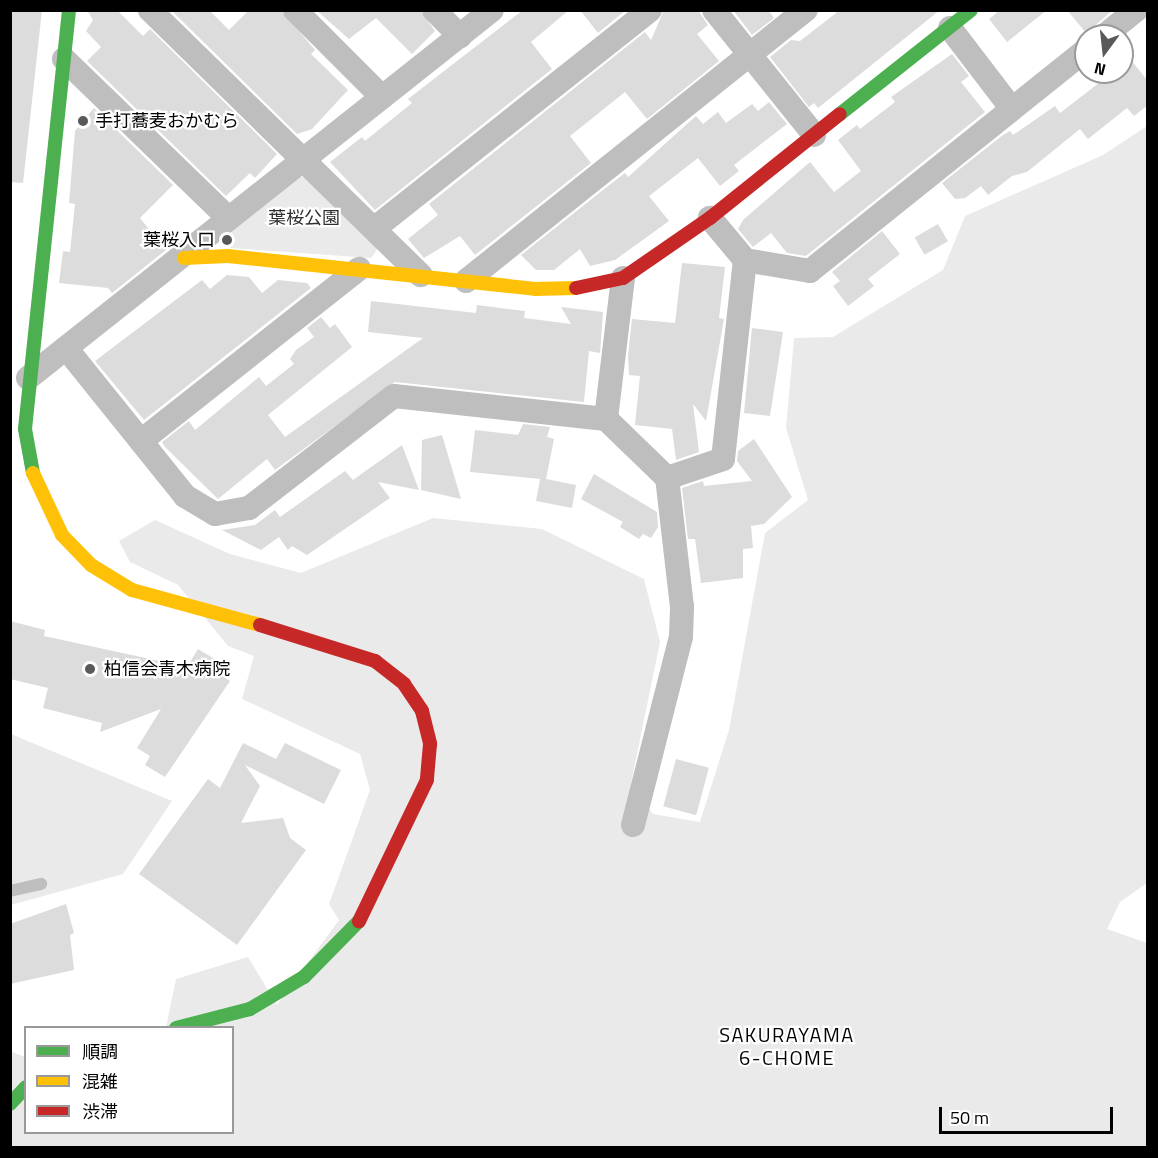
<!DOCTYPE html>
<html>
<head>
<meta charset="utf-8">
<style>
	body { margin:0 }
	#map { position:relative; width:1158px; height:1158px; overflow:hidden; background:#fff; font-family:"Titillium Web","Noto Sans JP",sans-serif }
	div>[style] { position:absolute }
	.green>* { inset:0; background:#eaeaea }
	.building>* { inset:0; background:#dcdcdc; transform-origin:0 0 }
	.lane>* { height:12px; margin:-6px; padding:0 6px; transform-origin:6px; border-radius:6px; background:#bebebe }
	.street>* { height:24px; margin:-12px; padding:0 12px; transform-origin:12px; border-radius:12px; background:#bebebe }
	.fast>* { height:14px; margin:-7px; padding:0 7px; transform-origin:7px; border-radius:7px; background:#4caf50 }
	.slow>* { height:14px; margin:-7px; padding:0 7px; transform-origin:7px; border-radius:7px; background:#ffc107 }
	.jam>* { height:14px; margin:-7px; padding:0 7px; transform-origin:7px; border-radius:7px; background:#c62828 }
	.dots>* { width:16px; height:16px; translate:-50% -50%; box-sizing:border-box; border:3px solid #fff; border-radius:50% }
	span { translate:-50% -50%; white-space:nowrap; text-align:center; line-height:1.15; -webkit-text-stroke:4.5px #fff; paint-order:stroke }
	.poi-label { font-size:18px; color:#000 }
	.left { translate:0 -50%; text-align:left }
	.right { translate:-100% -50%; text-align:right }
	.park-label { font-size:18px; color:#2f2f2f }
	.neighbourhood-label { font-size:20px; color:#000; letter-spacing:1.5px }
	.frame { position:absolute; inset:0; border:12px solid #000; pointer-events:none }
	.legend { position:absolute; left:24px; top:1026px; width:210px; height:108px; box-sizing:border-box; background:#fff; border:2px solid #999; margin:0; padding:8px 10px; list-style:none; font-size:18px; color:#000 }
	.legend li { display:flex; align-items:center; gap:12px; height:30px }
	.legend b { width:30px; border:2px solid #999 }
	.north { position:absolute; left:1074px; top:24px; width:60px; height:60px; box-sizing:border-box; background:#fff; border:2px solid #999; border-radius:50%; rotate:195deg; font-size:16px; font-weight:700; line-height:24px; text-align:center; color:#000 }
	.north::after { content:''; display:block; margin:auto; width:21px; height:27px; background:#595959; clip-path:polygon(50% 0,100% 100%,50% 72%,0 100%) }
	.scale { position:absolute; left:939px; top:1107px; width:174px; height:27px; box-sizing:border-box; border:3px solid #000; border-top:0; padding-left:8px; font-size:18px; line-height:21px; white-space:nowrap; color:#000; -webkit-text-stroke:4px #fff; paint-order:stroke }
</style>
</head>
<body>
<div id="map">
	<div class="green">
		<div style="clip-path:polygon(1147px 126px,1147px 883px,1120px 902px,1107px 929px,1147px 943px,1147px 1147px,11px 1147px,10px 1051px,25px 1057px,26px 1132px,232px 1132px,232px 1028px,166px 1027px,176px 979px,248px 957px,277px 1005px,339px 920px,329px 904px,370px 790px,360px 754px,242px 699px,254px 656px,228px 646px,178px 585px,130px 562px,119px 541px,155px 520px,230px 554px,301px 573px,433px 518px,542px 529px,644px 579px,660px 642px,631px 783px,653px 814px,700px 822px,729px 730px,765px 533px,808px 500px,786px 428px,794px 338px,833px 337px,943px 270px,965px 216px,1103px 155px)"></div>
		<div style="clip-path:polygon(297px 176px,315px 179px,374px 239px,377px 250px,371px 258px,230px 248px,232px 229px)"></div>
		<div style="clip-path:polygon(11px 734px,172px 801px,123px 874px,11px 905px)"></div>
	</div>
	<div class="building">
		<div style="clip-path:polygon(10px 10px,42px 10px,23px 183px,10px 182px)"></div>
		<div style="clip-path:polygon(87px 10px,117px 10px,143px 36px,150px 29px,277px 154px,255px 178px,250px 173px,226px 196px,87px 61px,101px 47px,86px 31px,93px 20px)"></div>
		<div style="clip-path:polygon(171px 10px,209px 10px,229px 30px,249px 10px,281px 10px,315px 50px,311px 54px,348px 90px,312px 129px,297px 134px)"></div>
		<div style="clip-path:polygon(316px 10px,420px 10px,435px 31px,412px 54px,376px 18px,349px 39px)"></div>
		<div style="clip-path:polygon(523px 10px,569px 10px,531px 42px,552px 69px,375px 210px,330px 162px,362px 137px,365px 141px,412px 103px,408px 99px)"></div>
		<div style="clip-path:polygon(580px 10px,626px 10px,598px 33px)"></div>
		<div style="clip-path:polygon(664px 10px,698px 10px,708px 25px,697px 34px,719px 61px,647px 119px,625px 92px,570px 136px,591px 163px,475px 255px,460px 236px,424px 258px,408px 239px,438px 215px,429px 204px,645px 32px,651px 40px)"></div>
		<div style="clip-path:polygon(733px 10px,768px 10px,774px 18px,752px 35px)"></div>
		<div style="clip-path:polygon(840px 10px,940px 10px,818px 108px,814px 103px,809px 107px,770px 57px,791px 40px,800px 41px)"></div>
		<div style="clip-path:polygon(1000px 10px,1047px 10px,1007px 42px,989px 19px)"></div>
		<div style="clip-path:polygon(1067px 10px,1113px 10px,1086px 33px)"></div>
		<div style="clip-path:polygon(1122px 49px,1148px 81px,1148px 105px,1134px 116px,1127px 108px,1088px 139px,1080px 129px,1027px 172px,1012px 176px,988px 195px,981px 186px,965px 198px,955px 199px,942px 183px,1003px 135px,1010px 131px,1013px 135px,1055px 106px,1060px 113px,1113px 72px,1122px 72px)"></div>
		<div style="clip-path:polygon(952px 54px,969px 76px,961px 82px,985px 112px,806px 256px,787px 253px,771px 233px,753px 247px,738px 229px,743px 220px,810px 162px,834px 192px,861px 171px,838px 140px,857px 125px,860px 129px,895px 102px,891px 97px)"></div>
		<div style="clip-path:polygon(769px 102px,787px 124px,734px 165px,739px 171px,720px 186px,698px 158px,649px 196px,669px 221px,615px 260px,590px 266px,580px 249px,554px 270px,536px 270px,521px 255px,608px 186px,625px 173px,628px 177px,696px 116px,703px 124px,718px 112px,726px 123px,752px 104px,758px 111px)"></div>
		<div style="clip-path:polygon(94px 108px,173px 185px,140px 218px,166px 250px,112px 293px,108px 288px,59px 283px,63px 251px,70px 252px,75px 204px,69px 203px,75px 131px)"></div>
		<div style="left:938px;top:224px;width:20px;height:27px;rotate:60deg"></div>
		<div style="clip-path:polygon(882px 231px,900px 254px,868px 279px,874px 286px,848px 306px,833px 286px,840px 281px,832px 272px)"></div>
		<div style="clip-path:polygon(682px 263px,725px 267px,719px 318px,724px 319px,706px 421px,693px 404px,699px 452px,676px 460px,672px 429px,635px 425px,640px 376px,629px 375px,628px 356px,632px 319px,675px 323px)"></div>
		<div style="clip-path:polygon(227px 275px,249px 277px,262px 293px,278px 280px,307px 283px,311px 288px,144px 420px,95px 361px,202px 280px,210px 289px)"></div>
		<div style="clip-path:polygon(371px 301px,476px 313px,477px 305px,525px 311px,524px 318px,571px 324px,561px 307px,603px 312px,600px 353px,589px 351px,584px 402px,395px 382px,275px 470px,267px 459px,218px 499px,165px 447px,162px 442px,189px 421px,195px 430px,259px 377px,266px 386px,294px 364px,290px 359px,296px 350px,314px 337px,307px 328px,321px 317px,330px 328px,335px 324px,352px 347px,268px 415px,285px 437px,423px 338px,368px 332px)"></div>
		<div style="clip-path:polygon(752px 328px,783px 332px,770px 416px,744px 413px)"></div>
		<div style="clip-path:polygon(523px 424px,550px 427px,547px 437px,554px 439px,546px 479px,576px 485px,572px 508px,536px 501px,540px 479px,470px 472px,475px 430px,518px 435px)"></div>
		<div style="clip-path:polygon(442px 435px,461px 499px,421px 490px,422px 440px)"></div>
		<div style="clip-path:polygon(754px 439px,792px 497px,764px 524px,751px 526px,753px 548px,743px 549px,743px 578px,701px 583px,695px 539px,688px 539px,682px 488px,703px 481px,704px 486px,752px 481px,737px 461px,738px 451px)"></div>
		<div style="clip-path:polygon(402px 445px,419px 490px,378px 482px,390px 498px,307px 555px,292px 546px,288px 550px,279px 537px,261px 550px,222px 530px,255px 525px,275px 510px,280px 517px,345px 471px,353px 480px)"></div>
		<div style="clip-path:polygon(594px 474px,657px 512px,658px 527px,651px 538px,643px 534px,639px 539px,620px 527px,623px 522px,581px 499px)"></div>
		<div style="clip-path:polygon(10px 621px,45px 630px,44px 636px,187px 667px,198px 649px,231px 669px,225px 678px,230px 681px,165px 777px,145px 765px,150px 756px,137px 748px,161px 709px,100px 732px,102px 723px,43px 708px,48px 688px,10px 679px)"></div>
		<div style="clip-path:polygon(243px 743px,276px 759px,285px 743px,341px 770px,324px 804px,245px 765px,260px 786px,241px 823px,283px 818px,290px 838px,306px 850px,237px 945px,139px 874px,208px 779px,220px 788px)"></div>
		<div style="left:676px;top:759px;width:34px;height:49px;rotate:15deg"></div>
		<div style="clip-path:polygon(66px 904px,74px 933px,70px 935px,74px 970px,10px 984px,10px 924px)"></div>
	</div>
	<div class="lane">
		<div style="left:10px;top:891px;width:32px;rotate:-13deg"></div>
	</div>
	<div class="street">
		<div style="left:150px;top:10px;width:379px;rotate:44.4deg"></div>
		<div style="left:295px;top:10px;width:123px;rotate:45deg"></div>
		<div style="left:434px;top:10px;width:37px;rotate:45deg"></div>
		<div style="left:714px;top:10px;width:160px;rotate:51.3deg"></div>
		<div style="left:950px;top:28px;width:102px;rotate:52.6deg"></div>
		<div style="left:1104px;top:36px;width:41px;rotate:-39.1deg"></div>
		<div style="left:64px;top:59px;width:227px;rotate:44.1deg"></div>
		<div style="left:375px;top:228px;width:351px;rotate:-38.4deg"></div>
		<div style="left:745px;top:260px;width:66px;rotate:9.6deg"></div>
		<div style="left:810px;top:271px;width:354px;rotate:-38.7deg"></div>
		<div style="left:623px;top:278px;width:142px;rotate:96.9deg"></div>
		<div style="left:606px;top:419px;width:85px;rotate:44deg"></div>
		<div style="left:667px;top:478px;width:59px;rotate:-18.7deg"></div>
		<div style="left:723px;top:459px;width:200px;rotate:-83.7deg"></div>
		<div style="left:745px;top:260px;width:55px;rotate:-129.8deg"></div>
		<div style="left:466px;top:281px;width:435px;rotate:-38.6deg"></div>
		<div style="left:66px;top:348px;width:190px;rotate:51.2deg"></div>
		<div style="left:185px;top:496px;width:35px;rotate:31deg"></div>
		<div style="left:215px;top:514px;width:35px;rotate:-10deg"></div>
		<div style="left:249px;top:508px;width:183px;rotate:-37.7deg"></div>
		<div style="left:394px;top:396px;width:213px;rotate:6.2deg"></div>
		<div style="left:28px;top:378px;width:592px;rotate:-38.42deg"></div>
		<div style="left:141px;top:441px;width:278px;rotate:-38.3deg"></div>
		<div style="left:633px;top:825px;width:194px;rotate:-75.7deg"></div>
		<div style="left:681px;top:637px;width:30px;rotate:-88deg"></div>
		<div style="left:682px;top:607px;width:130px;rotate:-96.6deg"></div>
	</div>
	<div class="fast">
		<div style="left:840px;top:114px;width:167px;rotate:-38.4deg"></div>
		<div style="left:33px;top:473px;width:45px;rotate:-100.3deg"></div>
		<div style="left:25px;top:429px;width:421px;rotate:-84deg"></div>
		<div style="left:176px;top:1028px;width:76px;rotate:-14.4deg"></div>
		<div style="left:250px;top:1009px;width:63px;rotate:-30.7deg"></div>
		<div style="left:304px;top:977px;width:78px;rotate:-45.5deg"></div>
		<div style="left:10px;top:1104px;width:23px;rotate:-47deg"></div>
	</div>
	<div class="slow">
		<div style="left:184px;top:258px;width:44px;rotate:-2.6deg"></div>
		<div style="left:228px;top:256px;width:309px;rotate:6.1deg"></div>
		<div style="left:535px;top:289px;width:41px;rotate:-1.4deg"></div>
		<div style="left:33px;top:473px;width:68px;rotate:64.9deg"></div>
		<div style="left:62px;top:535px;width:42px;rotate:46deg"></div>
		<div style="left:91px;top:565px;width:48px;rotate:31.4deg"></div>
		<div style="left:132px;top:590px;width:133px;rotate:15.3deg"></div>
	</div>
	<div class="jam">
		<div style="left:576px;top:288px;width:48px;rotate:-12deg"></div>
		<div style="left:623px;top:278px;width:106px;rotate:-34.6deg"></div>
		<div style="left:710px;top:218px;width:166px;rotate:-38.7deg"></div>
		<div style="left:260px;top:625px;width:121px;rotate:17.4deg"></div>
		<div style="left:375px;top:661px;width:37px;rotate:38deg"></div>
		<div style="left:404px;top:684px;width:32px;rotate:56deg"></div>
		<div style="left:422px;top:711px;width:34px;rotate:76deg"></div>
		<div style="left:430px;top:744px;width:36px;rotate:95deg"></div>
		<div style="left:427px;top:780px;width:157px;rotate:115.7deg"></div>
	</div>
	<div class="dots">
		<div style="left:83px;top:121px;background:#595959"></div>
		<div style="left:227px;top:240px;background:#595959"></div>
		<div style="left:90px;top:669px;background:#595959"></div>
	</div>
	<div class="poi-label">
		<span class="left" style="left:95px;top:121px">手打蕎麦おかむら</span>
		<span class="right" style="left:215px;top:240px">葉桜入口</span>
		<span class="left" style="left:104px;top:669px">柏信会青木病院</span>
	</div>
	<div class="park-label">
		<span style="left:304px;top:218px">葉桜公園</span>
	</div>
	<div class="neighbourhood-label">
		<span style="left:787px;top:1046px">SAKURAYAMA<br>6-CHOME</span>
	</div>
	<div class="frame"></div>
	<ul class="legend">
	<li><b style="height:8px;background:#4caf50"></b>順調</li>
	<li><b style="height:8px;background:#ffc107"></b>混雑</li>
	<li><b style="height:8px;background:#c62828"></b>渋滞</li>
	</ul>
	<div class="north">N</div>
	<div class="scale">50 m</div>
</div>
</body>
</html>
